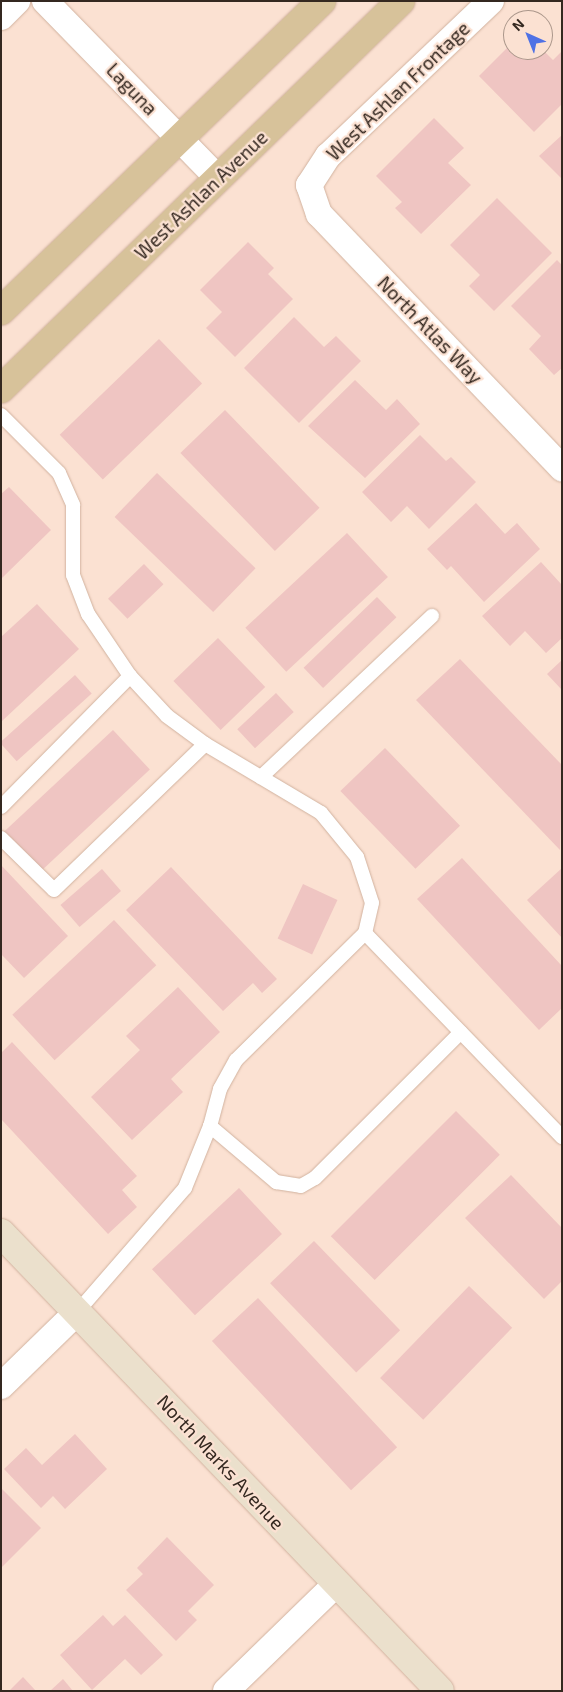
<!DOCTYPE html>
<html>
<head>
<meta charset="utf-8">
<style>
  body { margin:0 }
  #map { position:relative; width:563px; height:1692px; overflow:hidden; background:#fbe1d2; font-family:"Exo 2",sans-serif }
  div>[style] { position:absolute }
  .building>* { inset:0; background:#efc5c2; transform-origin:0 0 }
  .roads { filter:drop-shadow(0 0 1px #d1b29f) drop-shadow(0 0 1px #d1b29f) }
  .service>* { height:14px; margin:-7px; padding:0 7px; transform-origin:7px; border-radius:7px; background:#fff }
  .minor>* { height:26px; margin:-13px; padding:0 13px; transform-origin:13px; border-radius:13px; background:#fff }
  .secondary>* { height:28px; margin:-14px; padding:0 14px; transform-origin:14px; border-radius:14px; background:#ebe0cc }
  .primary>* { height:28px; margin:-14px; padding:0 14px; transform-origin:14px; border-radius:14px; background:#d7c29a }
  span { translate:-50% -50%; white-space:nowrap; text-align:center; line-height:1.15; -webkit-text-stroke:4.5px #fbe1d2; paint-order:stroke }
  .street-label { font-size:19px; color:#342820 }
  .frame { position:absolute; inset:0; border:2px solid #342820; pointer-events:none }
  .north { position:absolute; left:503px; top:10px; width:50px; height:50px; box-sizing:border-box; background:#fbe1d2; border:1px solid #ab978b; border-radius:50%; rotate:316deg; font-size:14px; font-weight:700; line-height:20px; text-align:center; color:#342820 }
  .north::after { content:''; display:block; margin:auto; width:18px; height:22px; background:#4f71e5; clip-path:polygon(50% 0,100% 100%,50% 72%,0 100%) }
</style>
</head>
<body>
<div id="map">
  <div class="building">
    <i style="clip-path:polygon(513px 42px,513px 50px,543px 50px,553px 60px,562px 51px,562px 104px,534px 132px,479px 76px)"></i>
    <i style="clip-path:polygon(434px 118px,464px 148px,448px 163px,471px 185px,421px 234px,395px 208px,402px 202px,376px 176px)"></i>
    <i style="clip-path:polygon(562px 135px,562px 179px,539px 156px)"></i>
    <i style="clip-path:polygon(497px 198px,552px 253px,494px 311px,469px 286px,480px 275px,450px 245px)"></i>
    <i style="clip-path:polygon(248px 242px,274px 268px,268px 274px,293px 299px,235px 357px,206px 328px,222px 312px,200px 290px)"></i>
    <i style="clip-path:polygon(557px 260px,562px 265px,562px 368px,554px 375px,529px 349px,541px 336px,511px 306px)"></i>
    <i style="clip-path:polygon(294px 317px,324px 347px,336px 336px,361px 361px,299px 423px,244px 368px)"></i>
    <i style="left:159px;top:339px;width:62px;height:138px;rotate:46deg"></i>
    <i style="clip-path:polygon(355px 380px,386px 410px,397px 399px,420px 424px,365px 478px,308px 426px)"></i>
    <i style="left:225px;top:410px;width:136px;height:62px;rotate:46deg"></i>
    <i style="clip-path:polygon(420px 435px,446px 461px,451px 457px,476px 482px,429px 529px,407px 506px,391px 522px,362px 492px)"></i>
    <i style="left:157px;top:473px;width:137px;height:61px;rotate:44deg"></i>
    <i style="clip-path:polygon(9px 487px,51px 530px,1px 579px,1px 494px)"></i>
    <i style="clip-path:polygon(476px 503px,505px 534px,517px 523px,540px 549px,484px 602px,451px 566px,447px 570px,427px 549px)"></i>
    <i style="left:347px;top:533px;width:60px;height:139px;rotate:47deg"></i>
    <i style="clip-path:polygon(541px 562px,562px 585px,562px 638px,546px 653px,525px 631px,510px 646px,482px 616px)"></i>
    <i style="left:144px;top:564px;width:28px;height:50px;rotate:46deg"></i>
    <i style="left:377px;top:597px;width:28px;height:102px;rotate:46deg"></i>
    <i style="clip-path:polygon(37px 604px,79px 649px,1px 722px,1px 637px)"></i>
    <i style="left:218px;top:638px;width:68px;height:62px;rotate:46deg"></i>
    <i style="clip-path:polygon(460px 659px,562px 765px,560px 850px,416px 700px)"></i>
    <i style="clip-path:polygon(562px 660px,562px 690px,547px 674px)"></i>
    <i style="left:75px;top:675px;width:25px;height:101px;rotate:48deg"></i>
    <i style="left:276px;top:693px;width:26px;height:53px;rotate:47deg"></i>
    <i style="left:113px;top:730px;width:54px;height:152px;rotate:47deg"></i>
    <i style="left:385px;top:748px;width:108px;height:62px;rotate:46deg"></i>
    <i style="clip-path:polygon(462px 858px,562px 966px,562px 1008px,539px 1030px,417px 899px)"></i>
    <i style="clip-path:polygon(1px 865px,68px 936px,24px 978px,1px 954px)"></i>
    <i style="clip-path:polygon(171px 867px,277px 979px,262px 993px,253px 983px,223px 1011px,126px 910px)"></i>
    <i style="clip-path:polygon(562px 868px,562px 938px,527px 900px)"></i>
    <i style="left:102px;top:869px;width:29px;height:55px;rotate:49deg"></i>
    <i style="left:303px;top:884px;width:38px;height:60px;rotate:25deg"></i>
    <i style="left:114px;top:920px;width:62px;height:139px;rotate:47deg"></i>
    <i style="clip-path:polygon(178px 987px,220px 1032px,171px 1079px,183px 1092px,132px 1140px,91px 1097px,140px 1050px,126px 1036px)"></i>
    <i style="clip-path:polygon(12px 1042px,137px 1176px,122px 1190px,137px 1207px,108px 1234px,1px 1119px,1px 1053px)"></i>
    <i style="left:456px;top:1111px;width:62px;height:177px;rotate:45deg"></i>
    <i style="clip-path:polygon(511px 1175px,562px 1228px,562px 1281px,544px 1299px,465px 1218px)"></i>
    <i style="left:239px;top:1188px;width:63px;height:119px;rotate:47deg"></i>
    <i style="left:314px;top:1241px;width:124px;height:61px;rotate:46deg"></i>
    <i style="left:469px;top:1286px;width:60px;height:128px;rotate:44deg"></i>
    <i style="left:258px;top:1298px;width:204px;height:63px;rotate:47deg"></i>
    <i style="clip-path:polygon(75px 1434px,107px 1469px,65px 1509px,53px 1496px,41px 1508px,4px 1469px,26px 1448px,42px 1465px)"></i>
    <i style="clip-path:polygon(1px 1488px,41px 1528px,1px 1568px)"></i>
    <i style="clip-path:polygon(167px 1537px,214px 1585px,188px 1611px,197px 1620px,176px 1641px,126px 1590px,143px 1574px,137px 1568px)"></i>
    <i style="clip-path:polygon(103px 1615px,113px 1626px,125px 1615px,163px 1655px,141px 1675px,125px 1659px,92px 1690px,60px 1655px)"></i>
    <i style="clip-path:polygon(23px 1677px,36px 1691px,9px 1691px)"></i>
    <i style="clip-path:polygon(63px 1679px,73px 1691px,50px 1691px)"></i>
  </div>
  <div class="roads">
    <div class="service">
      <i style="left:1px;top:415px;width:82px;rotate:45deg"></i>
      <i style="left:59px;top:473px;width:35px;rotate:66deg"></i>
      <i style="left:73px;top:505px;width:70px;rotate:90deg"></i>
      <i style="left:73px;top:575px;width:42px;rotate:69deg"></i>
      <i style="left:88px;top:614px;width:75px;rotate:55.9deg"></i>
      <i style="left:130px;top:676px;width:54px;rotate:47.2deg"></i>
      <i style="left:167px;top:716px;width:47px;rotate:36.4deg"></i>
      <i style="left:205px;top:744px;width:135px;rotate:30.7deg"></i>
      <i style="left:321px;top:813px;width:57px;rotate:50.7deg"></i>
      <i style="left:357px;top:857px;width:48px;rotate:71.9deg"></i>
      <i style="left:372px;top:903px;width:31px;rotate:103deg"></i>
      <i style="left:365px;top:933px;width:181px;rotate:135.4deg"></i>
      <i style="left:236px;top:1060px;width:33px;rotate:119deg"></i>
      <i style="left:220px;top:1089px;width:38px;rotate:105deg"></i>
      <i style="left:210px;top:1126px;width:67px;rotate:112deg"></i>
      <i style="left:185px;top:1188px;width:163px;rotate:131deg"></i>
      <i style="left:261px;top:777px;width:235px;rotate:-43.3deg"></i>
      <i style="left:1px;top:807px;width:184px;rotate:-45.4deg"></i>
      <i style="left:1px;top:838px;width:74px;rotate:44.5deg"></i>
      <i style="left:54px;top:890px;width:210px;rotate:-44deg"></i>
      <i style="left:365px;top:933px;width:284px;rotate:46deg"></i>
      <i style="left:210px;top:1126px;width:87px;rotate:40.3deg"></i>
      <i style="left:276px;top:1182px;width:25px;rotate:9deg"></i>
      <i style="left:301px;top:1186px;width:16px;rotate:-30deg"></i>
      <i style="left:315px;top:1178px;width:206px;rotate:-45deg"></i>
    </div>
    <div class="minor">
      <i style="left:45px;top:1px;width:248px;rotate:45.7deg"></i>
      <i style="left:491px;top:1px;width:225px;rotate:136.4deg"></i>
      <i style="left:328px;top:156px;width:35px;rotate:123deg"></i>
      <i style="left:309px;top:185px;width:31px;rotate:71deg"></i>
      <i style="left:319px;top:214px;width:352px;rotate:46.3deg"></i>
      <i style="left:1px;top:17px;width:23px;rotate:-45deg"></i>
      <i style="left:1px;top:1386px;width:107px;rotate:-44.2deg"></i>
      <i style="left:226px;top:1691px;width:153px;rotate:-44.2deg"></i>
    </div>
    <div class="secondary">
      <i style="left:1px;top:1233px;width:634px;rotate:46.21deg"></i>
    </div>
    <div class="primary">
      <i style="left:1px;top:311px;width:446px;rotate:-44deg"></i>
      <i style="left:1px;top:389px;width:557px;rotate:-44.13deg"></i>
    </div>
  </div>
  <div class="street-label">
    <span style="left:132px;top:89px;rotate:46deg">Laguna</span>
    <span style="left:398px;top:91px;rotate:-44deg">West Ashlan Frontage</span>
    <span style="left:201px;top:195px;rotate:-44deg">West Ashlan Avenue</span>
    <span style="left:430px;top:330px;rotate:46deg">North Atlas Way</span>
    <span style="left:221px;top:1462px;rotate:47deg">North Marks Avenue</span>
  </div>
  <div class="frame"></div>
  <div class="north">N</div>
</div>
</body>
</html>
